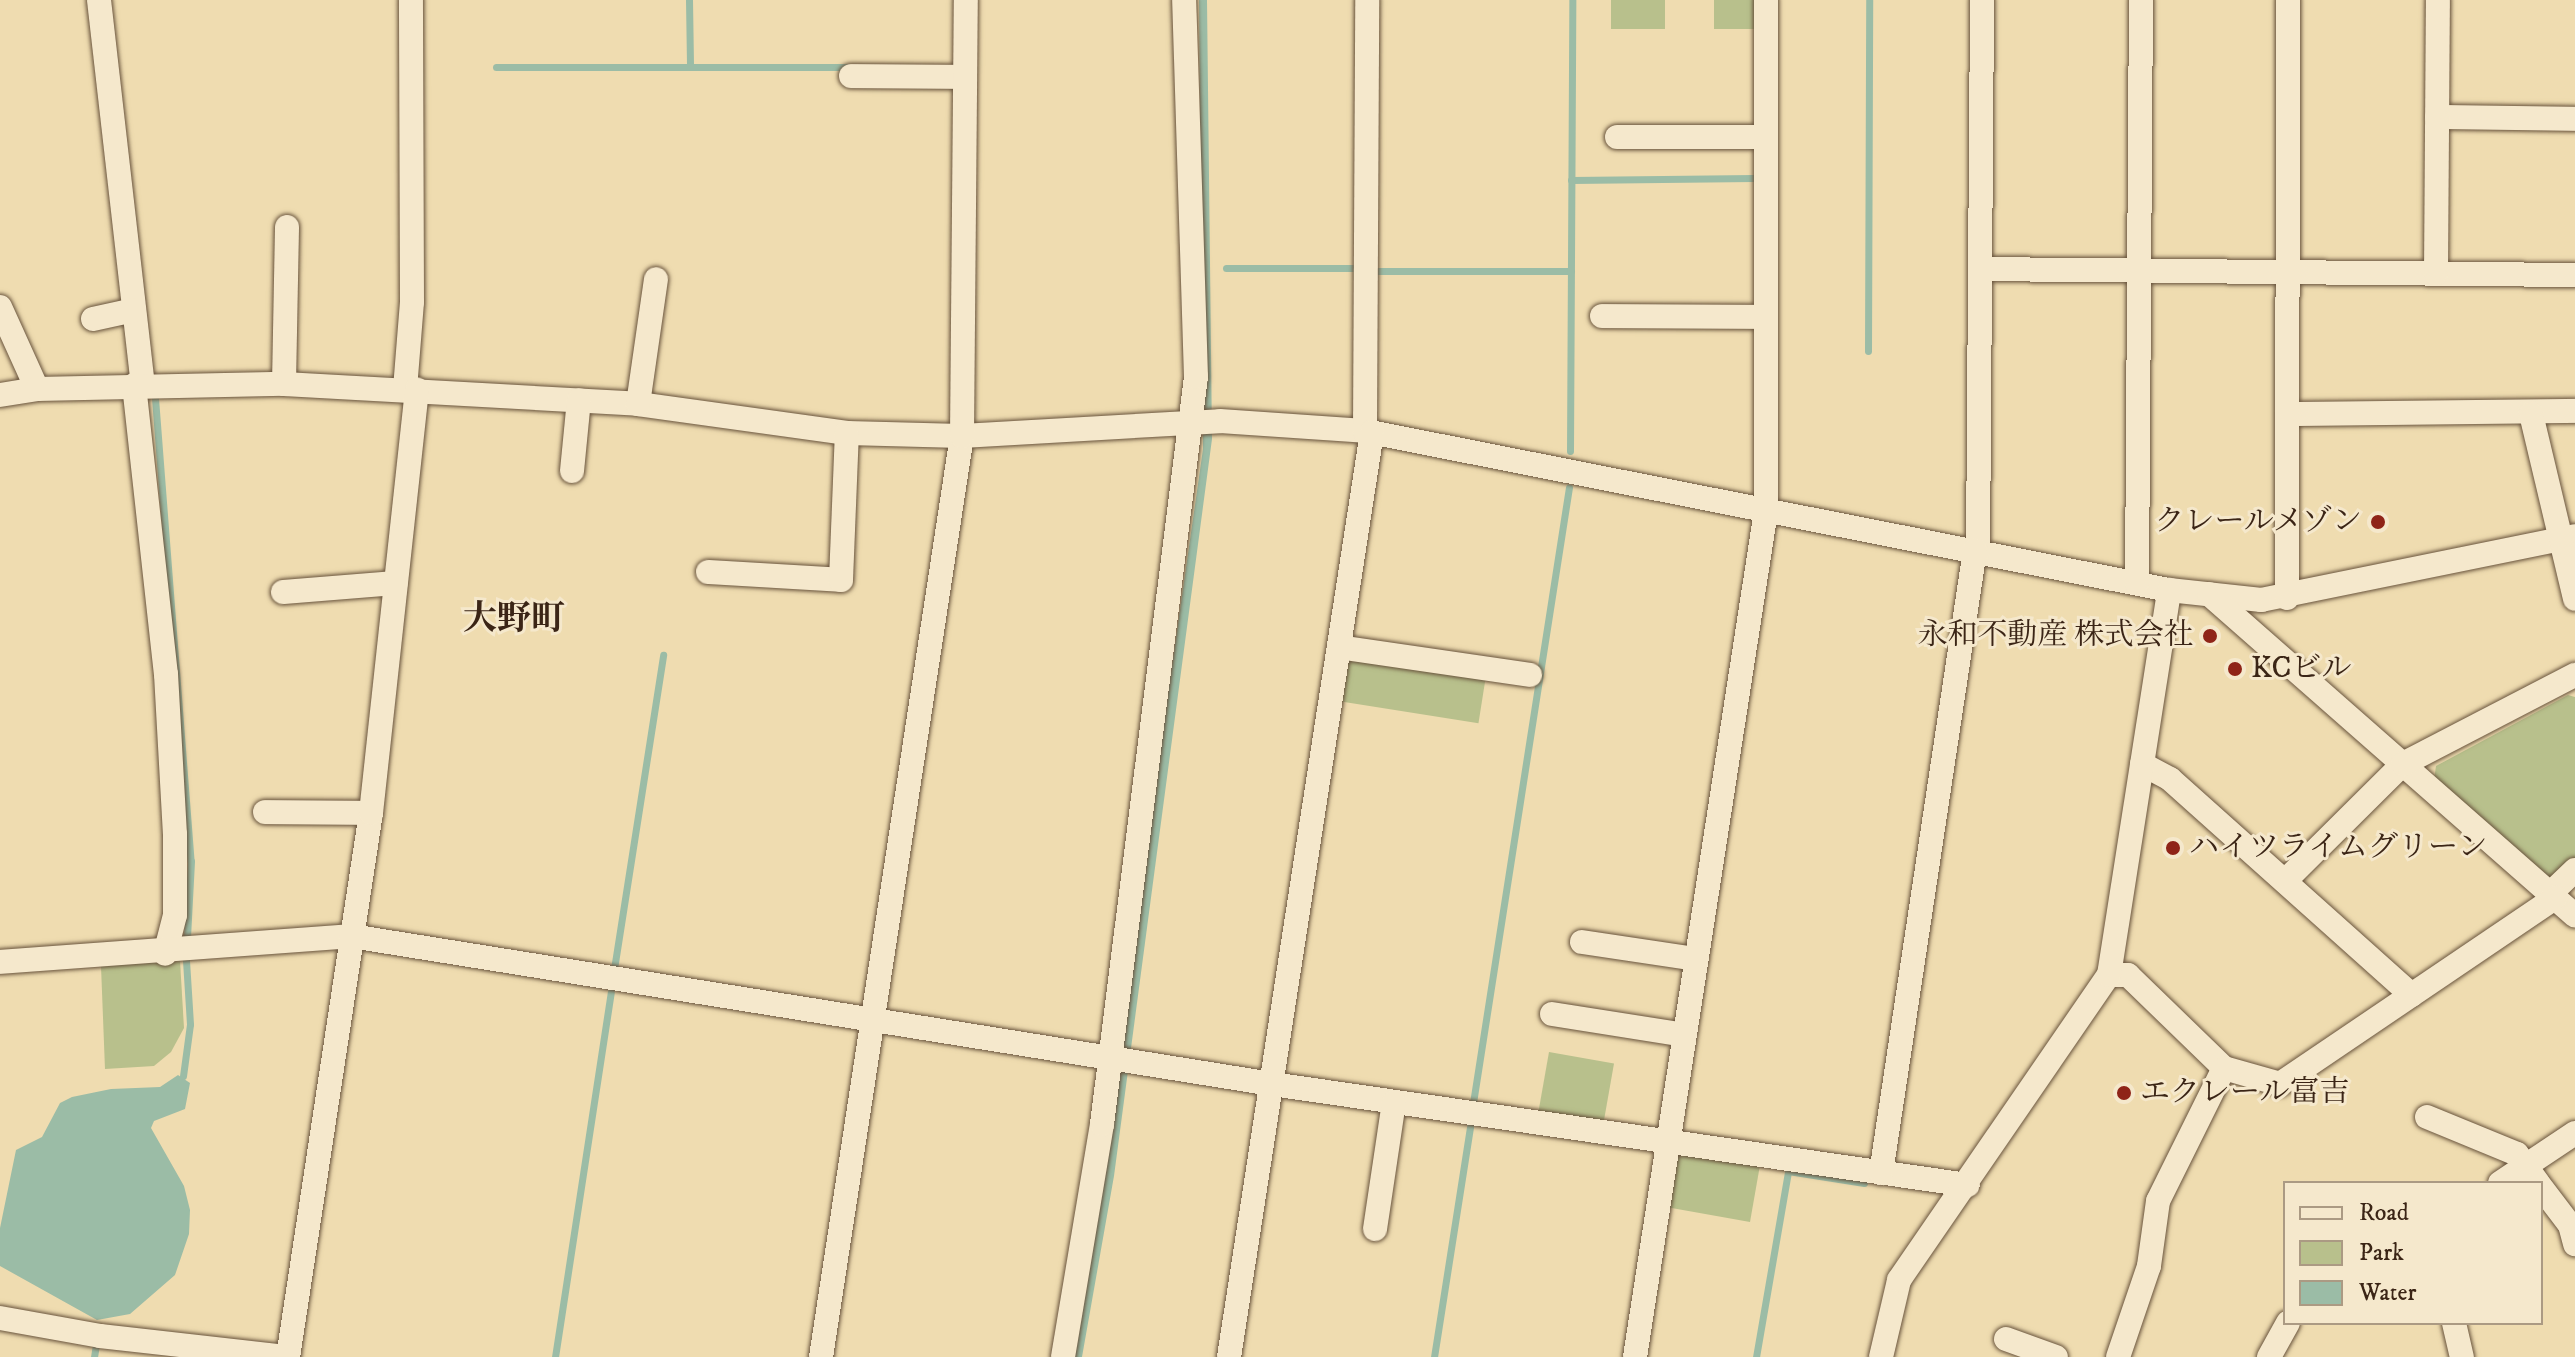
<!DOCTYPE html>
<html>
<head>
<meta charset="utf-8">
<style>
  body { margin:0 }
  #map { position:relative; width:2575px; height:1357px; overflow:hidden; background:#efdcb0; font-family:"IM FELL DW Pica","Noto Serif JP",serif }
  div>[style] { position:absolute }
  .green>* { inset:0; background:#b8c08c; transform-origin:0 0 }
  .water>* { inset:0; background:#9bbca6 }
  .stream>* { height:7px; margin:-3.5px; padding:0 3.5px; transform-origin:3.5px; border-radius:3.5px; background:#9bbca6 }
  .roads { filter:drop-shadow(0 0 2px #68533c) drop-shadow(0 0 2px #68533c) }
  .minor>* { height:24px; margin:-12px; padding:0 12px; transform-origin:12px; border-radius:12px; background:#f5e8cc }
  .dots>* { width:22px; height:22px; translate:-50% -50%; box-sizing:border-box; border:4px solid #f5e8cc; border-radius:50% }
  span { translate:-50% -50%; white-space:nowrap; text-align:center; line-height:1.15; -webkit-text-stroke:6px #f5e8cc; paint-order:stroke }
  .poi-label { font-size:30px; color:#3b2516 }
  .right { translate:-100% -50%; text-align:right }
  .left { translate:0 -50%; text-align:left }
  .quarter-label { font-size:34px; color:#3b2516; font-weight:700 }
  .legend { position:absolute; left:2283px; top:1181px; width:260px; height:144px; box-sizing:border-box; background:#f5e8cc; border:2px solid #ab9a83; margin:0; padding:10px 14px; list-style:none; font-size:24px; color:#3b2516 }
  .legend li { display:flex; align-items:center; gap:16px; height:40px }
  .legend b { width:40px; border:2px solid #ab9a83 }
</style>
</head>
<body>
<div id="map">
  <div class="green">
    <i style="left:1611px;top:0;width:54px;height:29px"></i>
    <i style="left:1714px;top:0;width:46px;height:29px"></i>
    <i style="left:1349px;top:652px;width:139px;height:50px;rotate:9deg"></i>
    <i style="clip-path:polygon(2568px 695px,2575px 697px,2575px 859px,2557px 877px,2541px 879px,2434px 780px,2436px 766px)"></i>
    <i style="clip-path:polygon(180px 961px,184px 1028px,171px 1052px,154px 1066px,105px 1069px,101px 966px)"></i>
    <i style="left:1549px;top:1052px;width:66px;height:63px;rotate:10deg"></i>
    <i style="clip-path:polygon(1682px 1152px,1760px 1165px,1750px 1222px,1666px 1207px,1674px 1157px)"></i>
  </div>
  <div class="water">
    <i style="clip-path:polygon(1199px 0,1207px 0,1212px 439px,1114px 1176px,1082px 1357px,1073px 1357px,1203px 449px)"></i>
    <i style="clip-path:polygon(178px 1075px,190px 1083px,185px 1109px,154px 1121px,151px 1128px,184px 1186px,190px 1210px,189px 1234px,175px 1275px,130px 1314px,97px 1320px,0 1266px,0 1228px,16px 1150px,42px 1137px,60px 1103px,72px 1097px,111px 1089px,160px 1087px)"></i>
  </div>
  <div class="stream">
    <i style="left:689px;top:0;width:67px;rotate:89.1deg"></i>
    <i style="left:496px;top:67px;width:358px"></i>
    <i style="left:1571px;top:180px;width:183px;rotate:-0.6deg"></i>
    <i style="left:1226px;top:268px;width:130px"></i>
    <i style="left:1374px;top:271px;width:197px"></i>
    <i style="left:1868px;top:351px;width:351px;rotate:-89.8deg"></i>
    <i style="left:155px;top:398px;width:464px;rotate:85.6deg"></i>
    <i style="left:191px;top:861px;width:77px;rotate:93deg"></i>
    <i style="left:1570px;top:451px;width:451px;rotate:-89.7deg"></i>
    <i style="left:614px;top:969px;width:318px;rotate:-81.1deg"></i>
    <i style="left:183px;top:1076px;width:52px;rotate:-82.3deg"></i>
    <i style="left:190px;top:1024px;width:64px;rotate:-93.6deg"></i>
    <i style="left:1473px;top:1103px;width:623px;rotate:-81.14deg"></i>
    <i style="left:94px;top:1357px;width:12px;rotate:-81deg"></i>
    <i style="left:555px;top:1357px;width:369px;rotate:-81.3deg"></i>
    <i style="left:1434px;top:1357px;width:239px;rotate:-81.1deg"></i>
    <i style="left:1756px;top:1357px;width:189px;rotate:-80.2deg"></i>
    <i style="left:1788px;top:1171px;width:77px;rotate:9deg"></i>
  </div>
  <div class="roads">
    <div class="minor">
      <i style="left:99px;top:0;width:388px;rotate:83.5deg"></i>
      <i style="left:851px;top:76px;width:113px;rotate:0.5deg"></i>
      <i style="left:2437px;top:117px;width:138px;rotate:0.8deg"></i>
      <i style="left:1617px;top:137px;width:149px"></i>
      <i style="left:1980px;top:269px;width:595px;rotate:0.58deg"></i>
      <i style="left:2436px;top:273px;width:273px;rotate:-89.6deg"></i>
      <i style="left:0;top:307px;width:90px;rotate:65.7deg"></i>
      <i style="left:1602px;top:316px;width:164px;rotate:0.3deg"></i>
      <i style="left:93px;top:319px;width:42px;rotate:-12.4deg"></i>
      <i style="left:284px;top:384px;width:157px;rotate:-88.9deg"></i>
      <i style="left:134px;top:385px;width:291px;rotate:83.7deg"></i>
      <i style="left:166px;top:674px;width:160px;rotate:86.8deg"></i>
      <i style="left:175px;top:834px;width:81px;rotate:90deg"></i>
      <i style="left:175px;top:915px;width:40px;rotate:104.4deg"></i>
      <i style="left:405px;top:389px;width:87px;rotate:-85.4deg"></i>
      <i style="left:412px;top:302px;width:302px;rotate:-90.2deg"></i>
      <i style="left:0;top:395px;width:37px;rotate:-9deg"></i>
      <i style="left:37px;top:389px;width:247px;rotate:-1.2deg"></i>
      <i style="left:284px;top:384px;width:355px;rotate:3.2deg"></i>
      <i style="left:638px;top:404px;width:211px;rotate:7.9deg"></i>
      <i style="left:847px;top:433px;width:115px;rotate:1.5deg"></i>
      <i style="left:962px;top:436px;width:258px;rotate:-3.3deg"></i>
      <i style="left:1220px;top:421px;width:145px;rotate:3.9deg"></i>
      <i style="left:1365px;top:431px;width:820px;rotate:11.19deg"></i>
      <i style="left:2169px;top:590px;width:93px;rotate:6.2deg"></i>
      <i style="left:2261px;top:600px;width:320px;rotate:-11.5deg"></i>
      <i style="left:638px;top:404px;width:126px;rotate:-81.8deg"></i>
      <i style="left:2287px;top:414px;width:288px;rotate:-0.6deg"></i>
      <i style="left:2531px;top:414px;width:190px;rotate:76.6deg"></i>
      <i style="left:1365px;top:431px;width:431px;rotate:-89.7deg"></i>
      <i style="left:572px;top:471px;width:71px;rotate:-84.4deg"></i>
      <i style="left:1978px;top:551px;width:551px;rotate:-89.58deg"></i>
      <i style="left:708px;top:572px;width:133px;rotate:3.4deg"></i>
      <i style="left:841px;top:580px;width:147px;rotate:-87.7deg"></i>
      <i style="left:2137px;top:583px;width:583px;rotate:-89.61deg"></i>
      <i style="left:283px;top:592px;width:113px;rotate:-4.6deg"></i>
      <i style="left:2209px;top:594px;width:487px;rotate:41.3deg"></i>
      <i style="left:2287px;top:598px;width:598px;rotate:-89.9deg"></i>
      <i style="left:1339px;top:647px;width:193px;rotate:8.3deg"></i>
      <i style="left:2142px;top:764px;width:32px;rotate:28deg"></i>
      <i style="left:2170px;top:779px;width:324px;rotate:41.8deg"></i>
      <i style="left:265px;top:812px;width:106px;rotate:0.5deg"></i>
      <i style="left:2285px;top:881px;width:166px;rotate:-44.8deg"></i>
      <i style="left:2403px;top:764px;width:194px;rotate:-27.4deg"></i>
      <i style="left:2551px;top:893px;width:33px;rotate:-44deg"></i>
      <i style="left:1582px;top:942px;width:115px;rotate:8.5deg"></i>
      <i style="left:0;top:962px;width:352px;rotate:-4.2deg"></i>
      <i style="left:351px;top:936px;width:933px;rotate:9.13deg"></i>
      <i style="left:1272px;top:1084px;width:703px;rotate:8.26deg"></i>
      <i style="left:2109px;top:975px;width:19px"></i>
      <i style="left:2128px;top:975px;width:134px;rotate:44.1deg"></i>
      <i style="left:2224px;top:1068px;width:148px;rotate:116.4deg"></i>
      <i style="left:2158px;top:1201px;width:66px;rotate:97.9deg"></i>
      <i style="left:2149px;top:1266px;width:96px;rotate:108.8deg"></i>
      <i style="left:1552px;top:1014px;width:134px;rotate:9deg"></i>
      <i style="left:2224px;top:1068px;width:58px;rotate:15.9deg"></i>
      <i style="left:2280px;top:1084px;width:333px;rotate:-34.1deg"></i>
      <i style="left:2427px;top:1117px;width:97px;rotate:22.3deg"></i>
      <i style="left:2517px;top:1154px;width:36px;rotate:54deg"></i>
      <i style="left:1881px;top:1173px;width:630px;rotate:-81.42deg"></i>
      <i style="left:2500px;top:1183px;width:90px;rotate:-33.7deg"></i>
      <i style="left:2541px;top:1187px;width:48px;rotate:52.7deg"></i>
      <i style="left:2570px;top:1225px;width:20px;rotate:75deg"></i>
      <i style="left:1375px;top:1229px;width:128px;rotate:-81.5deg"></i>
      <i style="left:0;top:1318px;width:102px;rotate:10.2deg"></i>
      <i style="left:100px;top:1336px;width:189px;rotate:6.4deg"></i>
      <i style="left:2454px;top:1323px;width:35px;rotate:77deg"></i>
      <i style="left:2006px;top:1339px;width:53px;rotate:19.8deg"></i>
      <i style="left:288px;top:1357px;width:550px;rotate:-81.33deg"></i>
      <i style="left:371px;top:813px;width:426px;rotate:-83.8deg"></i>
      <i style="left:821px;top:1357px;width:932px;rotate:-81.3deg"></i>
      <i style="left:962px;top:436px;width:436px;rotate:-89.5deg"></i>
      <i style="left:1063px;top:1357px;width:236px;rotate:-80.5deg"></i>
      <i style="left:1102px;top:1124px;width:753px;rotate:-82.83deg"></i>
      <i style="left:1196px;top:377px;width:377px;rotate:-91.8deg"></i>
      <i style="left:1229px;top:1357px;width:936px;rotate:-81.21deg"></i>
      <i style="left:1635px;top:1357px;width:856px;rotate:-81.2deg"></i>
      <i style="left:1766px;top:511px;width:511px;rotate:-90deg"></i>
      <i style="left:1881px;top:1357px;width:79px;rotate:-76.8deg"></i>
      <i style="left:1899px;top:1280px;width:370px;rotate:-55.5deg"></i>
      <i style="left:2109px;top:975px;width:390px;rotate:-81.1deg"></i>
      <i style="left:2269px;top:1357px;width:39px;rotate:-61deg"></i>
    </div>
  </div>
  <div class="dots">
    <i style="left:2378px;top:522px;background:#8f2418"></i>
    <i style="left:2210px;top:636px;background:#8f2418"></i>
    <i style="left:2235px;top:669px;background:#8f2418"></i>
    <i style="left:2173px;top:848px;background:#8f2418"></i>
    <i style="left:2124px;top:1093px;background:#8f2418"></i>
  </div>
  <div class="poi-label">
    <span class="right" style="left:2362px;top:522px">クレールメゾン</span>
    <span class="right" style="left:2194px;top:636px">永和不動産 株式会社</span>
    <span class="left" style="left:2251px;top:669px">KCビル</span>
    <span class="left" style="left:2189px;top:848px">ハイツライムグリーン</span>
    <span class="left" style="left:2140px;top:1093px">エクレール富吉</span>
  </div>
  <div class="quarter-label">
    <span style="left:514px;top:620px">大野町</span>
  </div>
  <ul class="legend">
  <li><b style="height:10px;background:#f5e8cc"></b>Road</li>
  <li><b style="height:22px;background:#b8c08c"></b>Park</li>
  <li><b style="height:22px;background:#9bbca6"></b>Water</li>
  </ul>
</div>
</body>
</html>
